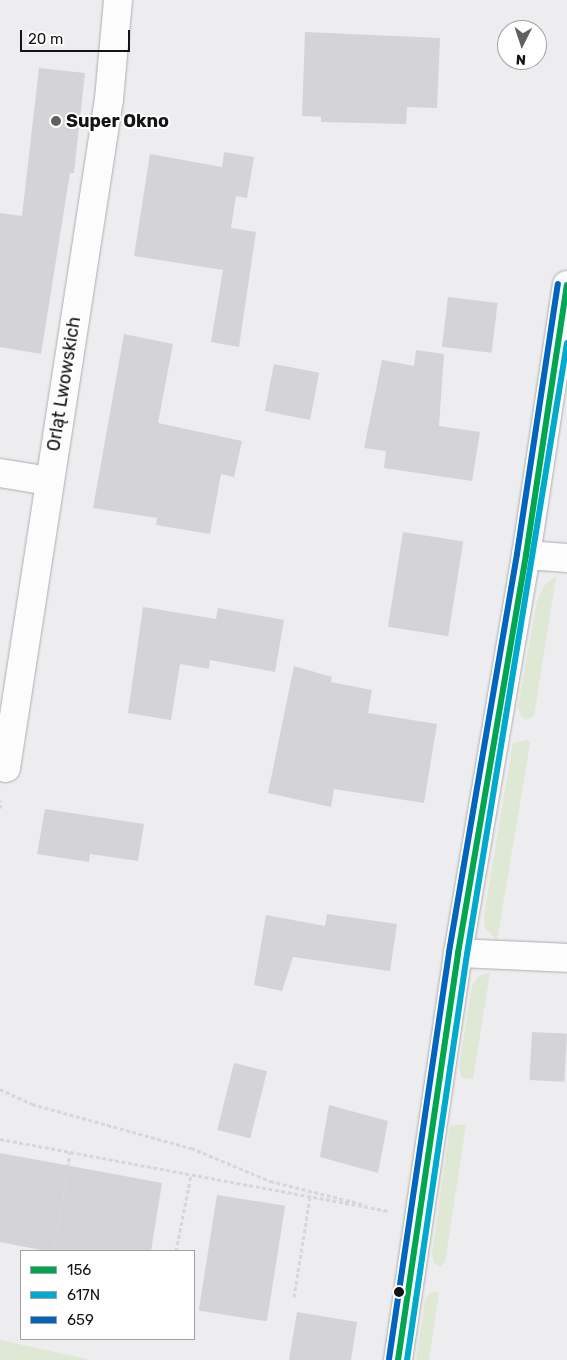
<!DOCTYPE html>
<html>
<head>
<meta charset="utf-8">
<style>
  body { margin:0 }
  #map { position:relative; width:567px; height:1360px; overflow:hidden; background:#edecef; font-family:Rubik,sans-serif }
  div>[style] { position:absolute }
  .green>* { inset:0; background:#dee8d4 }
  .building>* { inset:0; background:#d4d4d6; transform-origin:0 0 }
  .path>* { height:3px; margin-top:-1.5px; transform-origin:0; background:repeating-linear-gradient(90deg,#d7d7d7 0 4px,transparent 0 6.5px) }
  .roads { filter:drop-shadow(0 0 1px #aeadaf) drop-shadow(0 0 1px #aeadaf) }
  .minor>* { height:28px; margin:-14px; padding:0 14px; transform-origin:14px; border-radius:14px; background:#fcfcfd }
  .tertiary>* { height:28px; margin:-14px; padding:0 14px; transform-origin:14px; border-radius:14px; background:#fcfcfd }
  .bus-1>* { height:6px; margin:-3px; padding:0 3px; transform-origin:3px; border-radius:3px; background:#00a651 }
  .bus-2>* { height:6px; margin:-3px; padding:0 3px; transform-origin:3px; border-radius:3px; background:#00a9ce }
  .bus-3>* { height:6px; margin:-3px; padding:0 3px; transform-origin:3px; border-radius:3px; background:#0065bd }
  .dots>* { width:14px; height:14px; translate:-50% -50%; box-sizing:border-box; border:2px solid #fff; border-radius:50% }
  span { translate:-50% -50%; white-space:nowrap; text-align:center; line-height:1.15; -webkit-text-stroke:4px #fff; paint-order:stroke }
  .poi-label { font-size:18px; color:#141416; font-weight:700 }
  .left { translate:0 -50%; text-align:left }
  .street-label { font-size:18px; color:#141416 }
  .legend { position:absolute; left:20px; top:1250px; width:175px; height:90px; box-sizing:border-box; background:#fff; border:1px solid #a1a1a2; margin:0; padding:6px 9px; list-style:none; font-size:15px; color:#141416 }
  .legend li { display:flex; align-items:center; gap:10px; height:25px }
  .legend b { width:25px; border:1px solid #a1a1a2 }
  .north { position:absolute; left:497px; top:20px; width:50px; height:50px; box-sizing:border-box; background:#fff; border:1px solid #a1a1a2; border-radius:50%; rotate:184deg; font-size:14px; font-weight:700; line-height:20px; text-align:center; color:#141416 }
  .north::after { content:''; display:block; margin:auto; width:18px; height:22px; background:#606062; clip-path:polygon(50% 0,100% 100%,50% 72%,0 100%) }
  .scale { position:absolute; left:20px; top:30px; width:110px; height:22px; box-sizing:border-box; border:2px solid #141416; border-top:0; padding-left:6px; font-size:15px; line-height:18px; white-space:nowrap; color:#141416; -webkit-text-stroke:4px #fff; paint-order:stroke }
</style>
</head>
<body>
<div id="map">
  <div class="green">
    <i style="clip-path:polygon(556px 576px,534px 716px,526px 720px,520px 715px,518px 706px,537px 601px,544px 586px)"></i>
    <i style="clip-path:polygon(527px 740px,530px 743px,497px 940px,485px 928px,484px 915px,513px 743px)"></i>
    <i style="clip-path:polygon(490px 972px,473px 1079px,462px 1078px,459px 1067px,472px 986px,479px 976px)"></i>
    <i style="clip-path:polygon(466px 1124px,445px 1262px,440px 1267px,434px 1263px,432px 1253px,450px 1126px)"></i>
    <i style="clip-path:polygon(439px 1292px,429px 1360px,416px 1360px,425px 1301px,429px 1293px)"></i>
    <i style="clip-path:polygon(0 1340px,91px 1360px,0 1360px)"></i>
  </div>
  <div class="building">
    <i style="clip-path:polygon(305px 32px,440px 38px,437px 108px,407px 107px,406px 124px,321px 122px,321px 117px,302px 116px)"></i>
    <i style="clip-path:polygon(39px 68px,85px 73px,74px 173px,70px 173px,41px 354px,0 347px,0 213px,22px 216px)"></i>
    <i style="clip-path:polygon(224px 152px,254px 157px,247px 198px,236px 196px,231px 228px,256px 232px,239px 347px,211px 342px,223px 270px,134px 256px,150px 154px,222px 167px)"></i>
    <i style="left:448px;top:297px;width:50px;height:50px;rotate:7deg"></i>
    <i style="clip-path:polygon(124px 334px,173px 344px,158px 423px,242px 441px,234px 477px,221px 474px,210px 534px,156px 525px,157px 518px,93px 508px)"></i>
    <i style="clip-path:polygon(416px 350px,444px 354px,439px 426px,480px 432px,472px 481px,384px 468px,386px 451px,364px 448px,382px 360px,414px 366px)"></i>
    <i style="left:274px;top:364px;width:46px;height:48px;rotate:11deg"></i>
    <i style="left:403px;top:532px;width:61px;height:96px;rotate:9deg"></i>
    <i style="clip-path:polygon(143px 607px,216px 619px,218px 608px,284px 620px,275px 672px,210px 660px,209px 669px,180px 664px,171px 720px,128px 713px)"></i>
    <i style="clip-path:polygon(294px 666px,332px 677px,331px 682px,372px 690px,368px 713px,437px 724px,424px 803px,334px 789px,331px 807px,268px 793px)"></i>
    <i style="clip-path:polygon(45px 809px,144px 824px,138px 861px,90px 854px,89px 862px,37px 854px)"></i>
    <i style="clip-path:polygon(327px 914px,397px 924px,390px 971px,293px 957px,282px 991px,254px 985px,266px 915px,325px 926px)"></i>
    <i style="left:532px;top:1032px;width:35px;height:48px;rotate:3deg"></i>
    <i style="left:234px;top:1063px;width:34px;height:69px;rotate:14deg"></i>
    <i style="clip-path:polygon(329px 1105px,388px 1121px,378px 1173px,320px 1157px)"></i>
    <i style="clip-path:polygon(0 1153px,162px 1183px,151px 1251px,46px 1251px,0 1242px)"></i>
    <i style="left:217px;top:1195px;width:69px;height:117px;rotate:9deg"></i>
    <i style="clip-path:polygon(297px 1312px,357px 1322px,351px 1360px,289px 1360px)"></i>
  </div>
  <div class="path">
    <i style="left:0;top:808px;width:8px;rotate:-83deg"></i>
    <i style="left:0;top:1089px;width:35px;rotate:25deg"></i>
    <i style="left:32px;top:1104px;width:165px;rotate:15.5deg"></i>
    <i style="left:191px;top:1148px;width:86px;rotate:22.7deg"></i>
    <i style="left:270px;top:1181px;width:99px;rotate:14deg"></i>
    <i style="left:0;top:1139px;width:394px;rotate:10.5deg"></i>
    <i style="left:54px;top:1251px;width:100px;rotate:-80.8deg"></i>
    <i style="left:176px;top:1251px;width:77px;rotate:-78.8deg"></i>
    <i style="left:294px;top:1297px;width:101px;rotate:-80.9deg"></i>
  </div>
  <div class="roads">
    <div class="minor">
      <i style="left:0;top:473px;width:50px;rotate:9.3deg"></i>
      <i style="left:526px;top:555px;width:41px;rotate:4.2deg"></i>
      <i style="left:6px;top:768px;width:677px;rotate:-81.25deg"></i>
      <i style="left:109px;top:99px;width:99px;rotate:-84.8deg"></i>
      <i style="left:458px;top:953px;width:109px;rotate:2.6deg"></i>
    </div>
    <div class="tertiary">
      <i style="left:398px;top:1360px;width:411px;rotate:-81.6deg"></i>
      <i style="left:458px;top:953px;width:404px;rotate:-80.3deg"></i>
      <i style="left:526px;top:555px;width:273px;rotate:-81.4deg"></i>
    </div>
  </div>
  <div class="bus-1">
    <i style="left:398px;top:1360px;width:411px;rotate:-81.6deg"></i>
    <i style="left:458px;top:953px;width:404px;rotate:-80.3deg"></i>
    <i style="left:526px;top:555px;width:273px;rotate:-81.4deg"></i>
  </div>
  <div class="bus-2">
    <i style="left:407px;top:1360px;width:410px;rotate:-81.6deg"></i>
    <i style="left:467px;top:954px;width:619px;rotate:-80.71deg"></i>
  </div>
  <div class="bus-3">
    <i style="left:389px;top:1359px;width:411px;rotate:-81.6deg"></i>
    <i style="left:449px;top:952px;width:404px;rotate:-80.3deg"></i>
    <i style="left:517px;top:554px;width:273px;rotate:-81.4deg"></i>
  </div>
  <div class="dots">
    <i style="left:56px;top:121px;background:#606062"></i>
    <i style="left:399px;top:1292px;background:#141416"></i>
  </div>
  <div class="poi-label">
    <span class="left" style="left:66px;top:121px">Super Okno</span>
  </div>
  <div class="street-label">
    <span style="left:64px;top:384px;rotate:-81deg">Orląt Lwowskich</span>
  </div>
  <ul class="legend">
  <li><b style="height:6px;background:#00a651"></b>156</li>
  <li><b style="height:6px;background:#00a9ce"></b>617N</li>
  <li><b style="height:6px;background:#0065bd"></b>659</li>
  </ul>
  <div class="north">N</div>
  <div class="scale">20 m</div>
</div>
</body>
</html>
